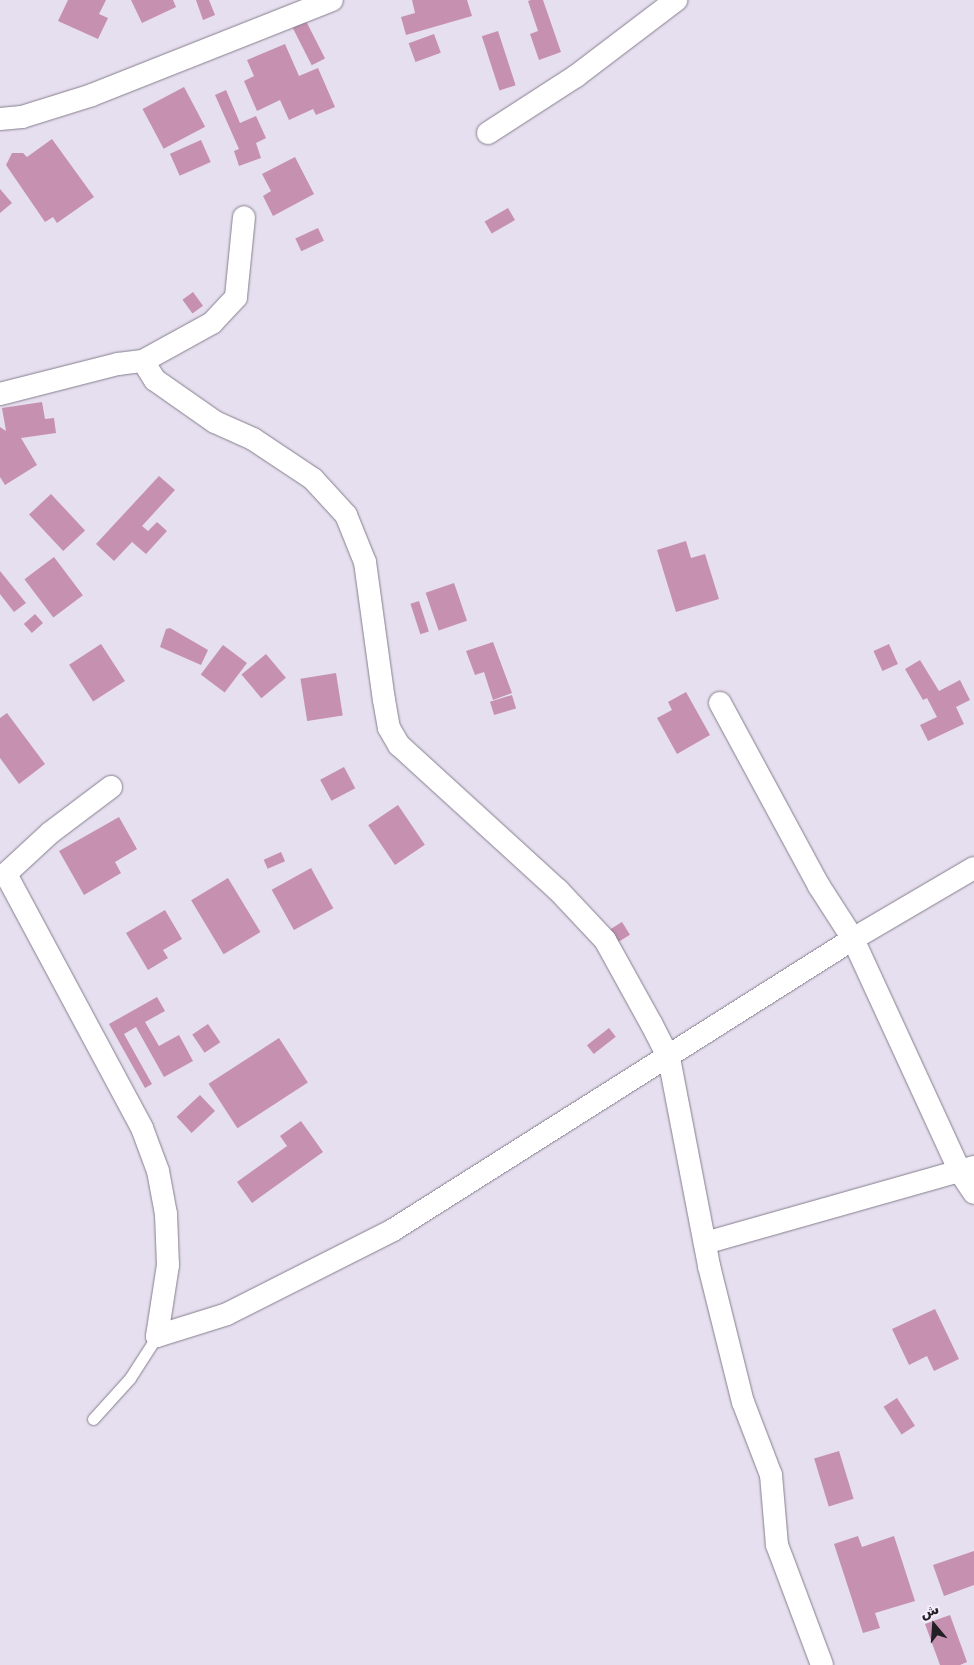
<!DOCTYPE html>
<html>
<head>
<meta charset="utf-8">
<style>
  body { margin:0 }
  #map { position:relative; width:974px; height:1665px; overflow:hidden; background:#e6dfef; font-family:"DejaVu Sans",Vazirmatn,sans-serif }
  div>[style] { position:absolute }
  .building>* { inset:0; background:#c690b1; transform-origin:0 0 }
  .roads { filter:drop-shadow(0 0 1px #857e8d) drop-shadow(0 0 1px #857e8d) }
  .lane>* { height:11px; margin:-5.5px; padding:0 5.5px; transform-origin:5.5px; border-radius:5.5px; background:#fff }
  .street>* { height:22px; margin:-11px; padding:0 11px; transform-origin:11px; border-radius:11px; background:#fff }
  span { translate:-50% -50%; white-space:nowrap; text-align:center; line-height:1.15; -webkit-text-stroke:4.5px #f4ecfc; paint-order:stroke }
  .north { position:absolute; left:909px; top:1600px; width:50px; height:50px; -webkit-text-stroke:4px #f4ecfc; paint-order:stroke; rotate:342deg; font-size:14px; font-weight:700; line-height:20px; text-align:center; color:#221f25 }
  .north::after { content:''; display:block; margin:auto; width:18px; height:22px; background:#221f25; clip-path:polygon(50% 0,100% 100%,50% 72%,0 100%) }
</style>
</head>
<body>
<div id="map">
  <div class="building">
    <i style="clip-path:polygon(68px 0,106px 0,99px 14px,108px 18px,98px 39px,58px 21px)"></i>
    <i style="clip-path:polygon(131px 0,173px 0,176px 7px,142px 23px)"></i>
    <i style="clip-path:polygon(196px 0,209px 0,215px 15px,203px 20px)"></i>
    <i style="clip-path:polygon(412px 0,467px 0,472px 16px,406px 35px,401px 17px,415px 13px)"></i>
    <i style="clip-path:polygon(531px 0,543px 0,561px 52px,539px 60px,530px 34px,538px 31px,528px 1px)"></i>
    <i style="left:306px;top:21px;width:42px;height:15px;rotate:63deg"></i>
    <i style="left:498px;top:31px;width:57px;height:17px;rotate:72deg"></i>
    <i style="left:434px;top:34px;width:20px;height:27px;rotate:70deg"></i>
    <i style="clip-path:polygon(285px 44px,299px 76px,318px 68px,335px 107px,316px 115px,313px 109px,289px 120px,280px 100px,257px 111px,244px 81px,254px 76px,247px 60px)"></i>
    <i style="left:184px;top:87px;width:45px;height:47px;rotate:62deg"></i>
    <i style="clip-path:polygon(226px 90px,240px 123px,256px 116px,266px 138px,256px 143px,261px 158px,239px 166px,234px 151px,239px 149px,215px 95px)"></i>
    <i style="clip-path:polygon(52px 139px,94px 197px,57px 223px,53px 217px,45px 222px,6px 165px,12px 153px,23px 153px,27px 157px)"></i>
    <i style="left:201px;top:140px;width:24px;height:34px;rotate:66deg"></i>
    <i style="clip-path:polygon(295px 157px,314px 194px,273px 216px,263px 196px,271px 191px,262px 174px)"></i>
    <i style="clip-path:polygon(0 189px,12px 203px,0 213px)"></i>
    <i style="left:508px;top:208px;width:14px;height:27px;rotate:60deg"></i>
    <i style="left:318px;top:228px;width:14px;height:25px;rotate:65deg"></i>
    <i style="left:193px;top:292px;width:17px;height:13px;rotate:54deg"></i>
    <i style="clip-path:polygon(42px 402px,45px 419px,54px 418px,56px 433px,21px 438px,37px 465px,5px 485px,0 477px,0 427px,6px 431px,2px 408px)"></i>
    <i style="clip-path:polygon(159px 476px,175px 490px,142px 526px,148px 531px,157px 522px,167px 531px,146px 554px,132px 542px,114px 561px,96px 544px)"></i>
    <i style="left:51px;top:494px;width:50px;height:30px;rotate:47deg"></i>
    <i style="clip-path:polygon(686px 541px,691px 558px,705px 554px,719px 599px,676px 612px,657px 550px)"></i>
    <i style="left:54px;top:557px;width:48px;height:37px;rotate:53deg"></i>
    <i style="clip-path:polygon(0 571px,26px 603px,14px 612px,0 594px)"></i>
    <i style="left:454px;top:583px;width:40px;height:30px;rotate:71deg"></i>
    <i style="left:419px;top:601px;width:32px;height:9px;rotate:72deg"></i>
    <i style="left:35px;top:614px;width:12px;height:15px;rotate:48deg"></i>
    <i style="clip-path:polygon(170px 628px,208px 650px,201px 665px,160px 647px,166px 629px)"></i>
    <i style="clip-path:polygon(493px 642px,512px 693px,493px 700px,484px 672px,475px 675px,466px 651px)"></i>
    <i style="left:101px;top:644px;width:44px;height:38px;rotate:57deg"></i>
    <i style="left:889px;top:644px;width:22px;height:17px;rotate:66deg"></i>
    <i style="left:223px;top:645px;width:30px;height:37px;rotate:37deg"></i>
    <i style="left:266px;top:654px;width:31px;height:32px;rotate:50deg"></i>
    <i style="clip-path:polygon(920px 660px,939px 691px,960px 680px,970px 700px,956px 707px,964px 724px,928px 741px,920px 725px,937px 717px,927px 698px,923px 700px,905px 669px)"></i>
    <i style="left:336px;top:673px;width:43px;height:36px;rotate:81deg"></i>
    <i style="clip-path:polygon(686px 692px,710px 735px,677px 754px,657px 718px,672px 710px,668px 702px)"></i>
    <i style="left:512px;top:695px;width:14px;height:23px;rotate:73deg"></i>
    <i style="clip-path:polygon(7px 713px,45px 764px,19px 784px,0 758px,0 718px)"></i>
    <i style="left:344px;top:767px;width:24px;height:27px;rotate:62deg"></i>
    <i style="left:398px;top:805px;width:48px;height:36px;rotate:56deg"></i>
    <i style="clip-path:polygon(119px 817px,137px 849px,115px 862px,121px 873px,84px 895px,59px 851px)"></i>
    <i style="left:281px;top:852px;width:10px;height:19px;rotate:66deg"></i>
    <i style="left:311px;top:868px;width:46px;height:45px;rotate:61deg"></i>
    <i style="left:228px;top:878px;width:63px;height:43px;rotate:59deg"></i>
    <i style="clip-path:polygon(165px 910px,182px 939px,163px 950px,168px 958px,148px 970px,126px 933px)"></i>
    <i style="left:622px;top:922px;width:15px;height:18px;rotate:58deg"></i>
    <i style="clip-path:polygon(157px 997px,165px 1011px,145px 1022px,159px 1046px,179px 1035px,193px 1061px,164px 1077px,136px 1027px,124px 1034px,152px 1084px,145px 1088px,109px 1024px)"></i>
    <i style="left:208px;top:1024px;width:22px;height:19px;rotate:56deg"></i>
    <i style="left:609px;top:1028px;width:11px;height:28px;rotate:52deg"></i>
    <i style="left:279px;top:1038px;width:53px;height:84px;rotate:57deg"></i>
    <i style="left:200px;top:1095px;width:22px;height:32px;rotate:47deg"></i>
    <i style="clip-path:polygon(301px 1121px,323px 1152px,252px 1203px,237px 1182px,287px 1146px,280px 1136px)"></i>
    <i style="clip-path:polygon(935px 1309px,959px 1359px,934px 1371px,927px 1356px,909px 1365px,892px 1329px)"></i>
    <i style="left:897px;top:1398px;width:33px;height:16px;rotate:57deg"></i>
    <i style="left:839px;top:1451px;width:50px;height:26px;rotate:73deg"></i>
    <i style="clip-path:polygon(858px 1536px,862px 1547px,894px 1536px,915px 1601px,875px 1613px,880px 1628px,863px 1633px,834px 1544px)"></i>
    <i style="clip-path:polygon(974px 1551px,974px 1585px,944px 1596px,933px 1565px)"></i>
    <i style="clip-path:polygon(950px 1615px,967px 1662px,960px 1665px,940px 1665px,925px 1624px)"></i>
  </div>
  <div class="roads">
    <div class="lane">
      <i style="left:93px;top:1419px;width:55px;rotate:-47.9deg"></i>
      <i style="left:130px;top:1378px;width:50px;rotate:-57.3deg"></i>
    </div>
    <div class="street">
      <i style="left:0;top:119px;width:22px;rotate:-5deg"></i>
      <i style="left:22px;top:117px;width:73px;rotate:-17.4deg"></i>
      <i style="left:92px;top:95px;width:258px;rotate:-21.6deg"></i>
      <i style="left:488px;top:133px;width:105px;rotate:-32.9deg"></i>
      <i style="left:576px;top:76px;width:126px;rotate:-37.2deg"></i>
      <i style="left:143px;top:361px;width:22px;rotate:58deg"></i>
      <i style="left:155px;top:380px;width:73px;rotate:35deg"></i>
      <i style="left:215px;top:422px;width:42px;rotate:24.1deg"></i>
      <i style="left:253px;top:439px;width:72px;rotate:33.7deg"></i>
      <i style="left:313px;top:479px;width:49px;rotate:47.5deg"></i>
      <i style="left:346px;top:515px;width:51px;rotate:68deg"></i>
      <i style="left:365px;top:562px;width:139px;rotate:82.2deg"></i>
      <i style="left:384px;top:700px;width:28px;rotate:80deg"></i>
      <i style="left:389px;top:728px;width:20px;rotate:60deg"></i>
      <i style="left:399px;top:745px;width:215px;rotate:42.4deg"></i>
      <i style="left:558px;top:890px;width:69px;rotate:46.8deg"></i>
      <i style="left:605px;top:940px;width:97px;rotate:61.1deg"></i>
      <i style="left:652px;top:1025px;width:37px;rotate:63deg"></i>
      <i style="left:669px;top:1058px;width:212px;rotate:79.1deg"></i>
      <i style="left:709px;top:1266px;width:140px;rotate:76deg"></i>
      <i style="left:743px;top:1402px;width:78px;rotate:69deg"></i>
      <i style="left:771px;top:1475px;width:70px;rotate:85.1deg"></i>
      <i style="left:777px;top:1545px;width:128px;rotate:69.4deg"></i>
      <i style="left:0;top:394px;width:122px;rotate:-14.3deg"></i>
      <i style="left:118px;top:364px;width:25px;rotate:-7deg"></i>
      <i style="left:143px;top:361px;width:79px;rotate:-28.8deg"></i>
      <i style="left:212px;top:323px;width:35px;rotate:-47deg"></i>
      <i style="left:236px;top:297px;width:80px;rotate:-84.3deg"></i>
      <i style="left:720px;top:703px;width:208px;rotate:61.6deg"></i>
      <i style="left:819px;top:886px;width:63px;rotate:57.3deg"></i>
      <i style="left:853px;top:939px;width:256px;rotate:65.3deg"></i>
      <i style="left:960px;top:1172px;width:25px;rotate:56deg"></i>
      <i style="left:111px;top:787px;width:76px;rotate:143deg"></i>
      <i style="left:50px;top:833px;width:56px;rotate:137.2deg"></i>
      <i style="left:9px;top:871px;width:7px;rotate:98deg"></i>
      <i style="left:8px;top:878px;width:284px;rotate:61.8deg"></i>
      <i style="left:142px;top:1128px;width:46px;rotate:69.6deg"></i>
      <i style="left:158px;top:1171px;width:44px;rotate:79.5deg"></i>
      <i style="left:166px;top:1214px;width:51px;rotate:87.8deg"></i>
      <i style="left:168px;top:1265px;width:72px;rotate:98.8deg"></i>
      <i style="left:157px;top:1336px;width:73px;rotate:-17.4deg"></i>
      <i style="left:227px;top:1314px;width:186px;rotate:-26.8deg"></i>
      <i style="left:393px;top:1230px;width:544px;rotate:-32.32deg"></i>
      <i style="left:853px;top:939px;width:140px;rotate:-30.4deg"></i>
      <i style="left:705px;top:1243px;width:280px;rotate:-15.8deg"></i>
    </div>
  </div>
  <div class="north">ش</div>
</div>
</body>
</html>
